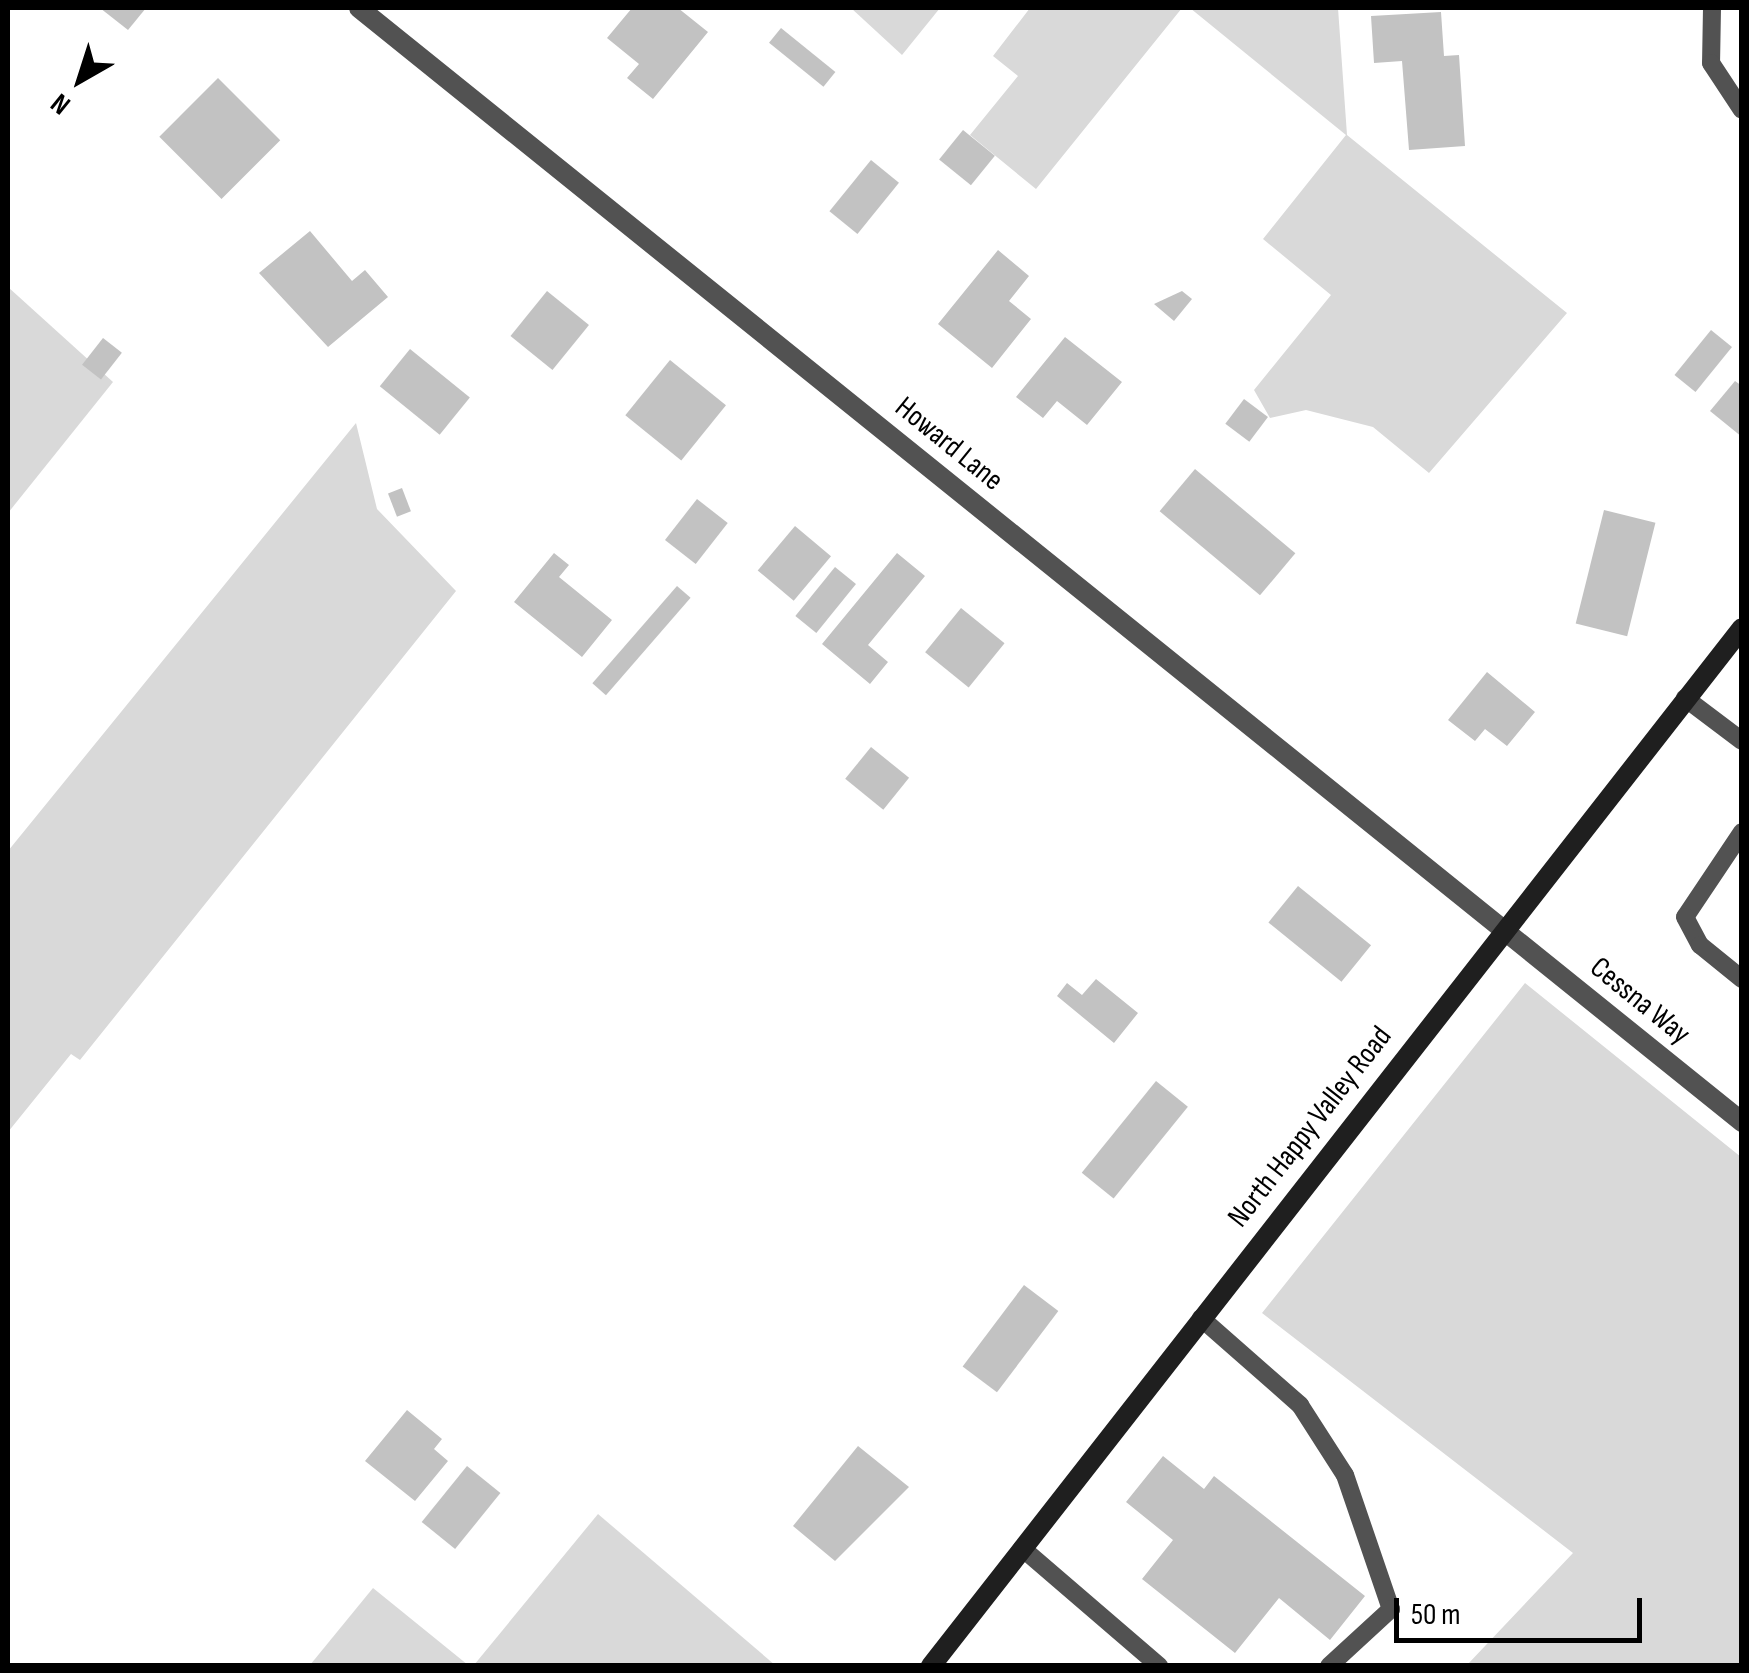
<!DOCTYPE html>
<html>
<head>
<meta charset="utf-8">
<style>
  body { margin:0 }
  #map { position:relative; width:1749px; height:1673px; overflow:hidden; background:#fff; font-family:"Sofia Sans Condensed",sans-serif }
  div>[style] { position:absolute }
  .green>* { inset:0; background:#d9d9d9 }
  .building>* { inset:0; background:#c2c2c2; transform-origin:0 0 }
  .service>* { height:18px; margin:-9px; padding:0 9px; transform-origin:9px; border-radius:9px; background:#525252 }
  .minor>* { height:20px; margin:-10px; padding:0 10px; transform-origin:10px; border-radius:10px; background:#525252 }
  .secondary>* { height:20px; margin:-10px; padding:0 10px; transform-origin:10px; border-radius:10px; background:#1f1f1f }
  span { translate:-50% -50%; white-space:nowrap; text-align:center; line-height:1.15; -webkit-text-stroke:9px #fff; paint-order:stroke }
  .street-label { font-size:30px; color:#000 }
  .frame { position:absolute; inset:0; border:10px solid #000; pointer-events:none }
  .north { position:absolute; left:30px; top:30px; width:100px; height:100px; -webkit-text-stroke:8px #fff; paint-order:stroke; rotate:219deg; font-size:28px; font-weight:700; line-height:40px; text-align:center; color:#000 }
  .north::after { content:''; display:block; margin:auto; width:35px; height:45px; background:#000; clip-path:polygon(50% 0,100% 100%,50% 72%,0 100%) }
  .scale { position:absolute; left:1394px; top:1598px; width:248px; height:45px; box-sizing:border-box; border:5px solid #000; border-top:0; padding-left:12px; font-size:30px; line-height:35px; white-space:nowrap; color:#000; -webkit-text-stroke:8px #fff; paint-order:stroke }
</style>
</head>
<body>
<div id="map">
  <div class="green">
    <i style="clip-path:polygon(851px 8px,940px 8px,902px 55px)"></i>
    <i style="clip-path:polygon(1030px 8px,1182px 8px,1036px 189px,970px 135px,1018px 76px,993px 56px)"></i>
    <i style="clip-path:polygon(1190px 8px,1338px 8px,1347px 135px,1567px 313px,1429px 473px,1373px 427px,1306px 410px,1270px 418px,1254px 390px,1331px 295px,1263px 239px,1346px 135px)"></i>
    <i style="clip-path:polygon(8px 287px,113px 382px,8px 513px)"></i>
    <i style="clip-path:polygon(356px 423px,377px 509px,456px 591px,80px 1060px,71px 1054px,8px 1132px,8px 851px)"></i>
    <i style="clip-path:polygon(1525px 983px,1741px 1157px,1741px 1665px,1467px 1665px,1573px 1553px,1262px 1313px)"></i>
    <i style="clip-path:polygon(598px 1514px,775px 1665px,474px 1665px)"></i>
    <i style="clip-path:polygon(373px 1588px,468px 1665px,310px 1665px)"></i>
  </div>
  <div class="building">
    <i style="clip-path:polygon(100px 8px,146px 8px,128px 30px)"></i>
    <i style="clip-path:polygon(632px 8px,678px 8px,708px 32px,653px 99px,627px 78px,639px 64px,607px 38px)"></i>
    <i style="clip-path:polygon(1441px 12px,1444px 56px,1459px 55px,1465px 146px,1409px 150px,1402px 61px,1374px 63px,1371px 16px)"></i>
    <i style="left:781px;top:28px;width:70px;height:19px;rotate:39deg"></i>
    <i style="left:218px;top:78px;width:88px;height:83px;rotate:45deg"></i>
    <i style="left:963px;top:130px;width:41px;height:38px;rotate:39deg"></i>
    <i style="left:871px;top:160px;width:36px;height:66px;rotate:39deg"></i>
    <i style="clip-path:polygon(310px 231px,352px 281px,365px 270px,388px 297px,328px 347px,259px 273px)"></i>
    <i style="clip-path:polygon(998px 250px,1029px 276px,1009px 301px,1031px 319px,992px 368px,938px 324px)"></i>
    <i style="left:547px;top:291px;width:54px;height:58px;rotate:39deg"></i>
    <i style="clip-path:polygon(1182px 291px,1192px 299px,1174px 321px,1154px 304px)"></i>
    <i style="left:1711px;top:330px;width:27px;height:58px;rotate:39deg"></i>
    <i style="clip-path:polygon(1065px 337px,1122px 382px,1087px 425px,1057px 401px,1043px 418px,1016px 397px)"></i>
    <i style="left:103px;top:338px;width:24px;height:34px;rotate:38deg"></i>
    <i style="left:410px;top:349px;width:77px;height:48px;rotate:39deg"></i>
    <i style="left:670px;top:360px;width:72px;height:71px;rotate:39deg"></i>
    <i style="clip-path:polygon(1735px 381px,1742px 386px,1742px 437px,1710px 411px)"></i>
    <i style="left:1244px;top:399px;width:30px;height:31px;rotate:37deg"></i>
    <i style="left:1195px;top:469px;width:131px;height:55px;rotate:40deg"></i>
    <i style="left:402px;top:488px;width:25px;height:15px;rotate:69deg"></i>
    <i style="left:697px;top:499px;width:39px;height:52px;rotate:38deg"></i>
    <i style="left:1604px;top:510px;width:53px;height:117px;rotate:14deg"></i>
    <i style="left:795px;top:526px;width:47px;height:58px;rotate:40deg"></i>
    <i style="clip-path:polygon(554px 553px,569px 565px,559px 577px,612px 620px,582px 657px,514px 602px)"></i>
    <i style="clip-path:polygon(897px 553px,925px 576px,868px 645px,888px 662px,870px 684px,822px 644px)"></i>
    <i style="left:835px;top:567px;width:27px;height:63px;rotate:39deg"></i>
    <i style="left:677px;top:586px;width:18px;height:129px;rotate:41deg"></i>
    <i style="left:961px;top:608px;width:56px;height:57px;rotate:39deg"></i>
    <i style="clip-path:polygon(1487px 672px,1535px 712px,1507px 746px,1485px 729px,1475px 741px,1448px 720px)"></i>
    <i style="left:871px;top:747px;width:49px;height:41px;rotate:39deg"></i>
    <i style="left:1298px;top:886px;width:94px;height:47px;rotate:39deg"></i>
    <i style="clip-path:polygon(1096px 979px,1138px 1013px,1114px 1043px,1057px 996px,1067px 983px,1082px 995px)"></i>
    <i style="left:1156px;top:1081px;width:41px;height:118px;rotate:39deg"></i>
    <i style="left:1024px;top:1285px;width:43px;height:102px;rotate:37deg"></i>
    <i style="clip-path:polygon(407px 1410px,442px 1439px,434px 1449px,448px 1461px,415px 1501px,365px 1461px)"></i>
    <i style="clip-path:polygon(858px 1446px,909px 1487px,835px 1561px,793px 1526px)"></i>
    <i style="clip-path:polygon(1163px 1456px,1204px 1489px,1214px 1476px,1365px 1596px,1330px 1640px,1279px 1598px,1235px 1653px,1142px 1579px,1173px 1540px,1126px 1502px)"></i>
    <i style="left:467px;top:1466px;width:43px;height:72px;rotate:39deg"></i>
  </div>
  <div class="service">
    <i style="left:1712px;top:8px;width:55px;rotate:91deg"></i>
    <i style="left:1711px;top:63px;width:56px;rotate:56.6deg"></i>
    <i style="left:1685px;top:698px;width:71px;rotate:37deg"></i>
    <i style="left:1742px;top:832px;width:102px;rotate:123.8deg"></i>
    <i style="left:1685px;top:917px;width:32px;rotate:62deg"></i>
    <i style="left:1700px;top:945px;width:54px;rotate:39deg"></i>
    <i style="left:1201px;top:1318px;width:132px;rotate:41.3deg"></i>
    <i style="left:1300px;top:1405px;width:83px;rotate:57.3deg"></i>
    <i style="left:1345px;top:1475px;width:142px;rotate:71.1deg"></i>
    <i style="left:1391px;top:1609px;width:84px;rotate:137.4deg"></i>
    <i style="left:1022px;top:1548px;width:181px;rotate:40.7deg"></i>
  </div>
  <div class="minor">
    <i style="left:359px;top:8px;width:1776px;rotate:38.85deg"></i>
  </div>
  <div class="secondary">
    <i style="left:931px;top:1666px;width:1317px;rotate:-52deg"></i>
  </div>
  <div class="street-label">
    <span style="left:949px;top:444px;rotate:39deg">Howard Lane</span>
    <span style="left:1640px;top:1001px;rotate:39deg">Cessna Way</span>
    <span style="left:1310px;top:1127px;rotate:-52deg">North Happy Valley Road</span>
  </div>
  <div class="frame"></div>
  <div class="north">N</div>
  <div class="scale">50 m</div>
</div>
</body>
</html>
